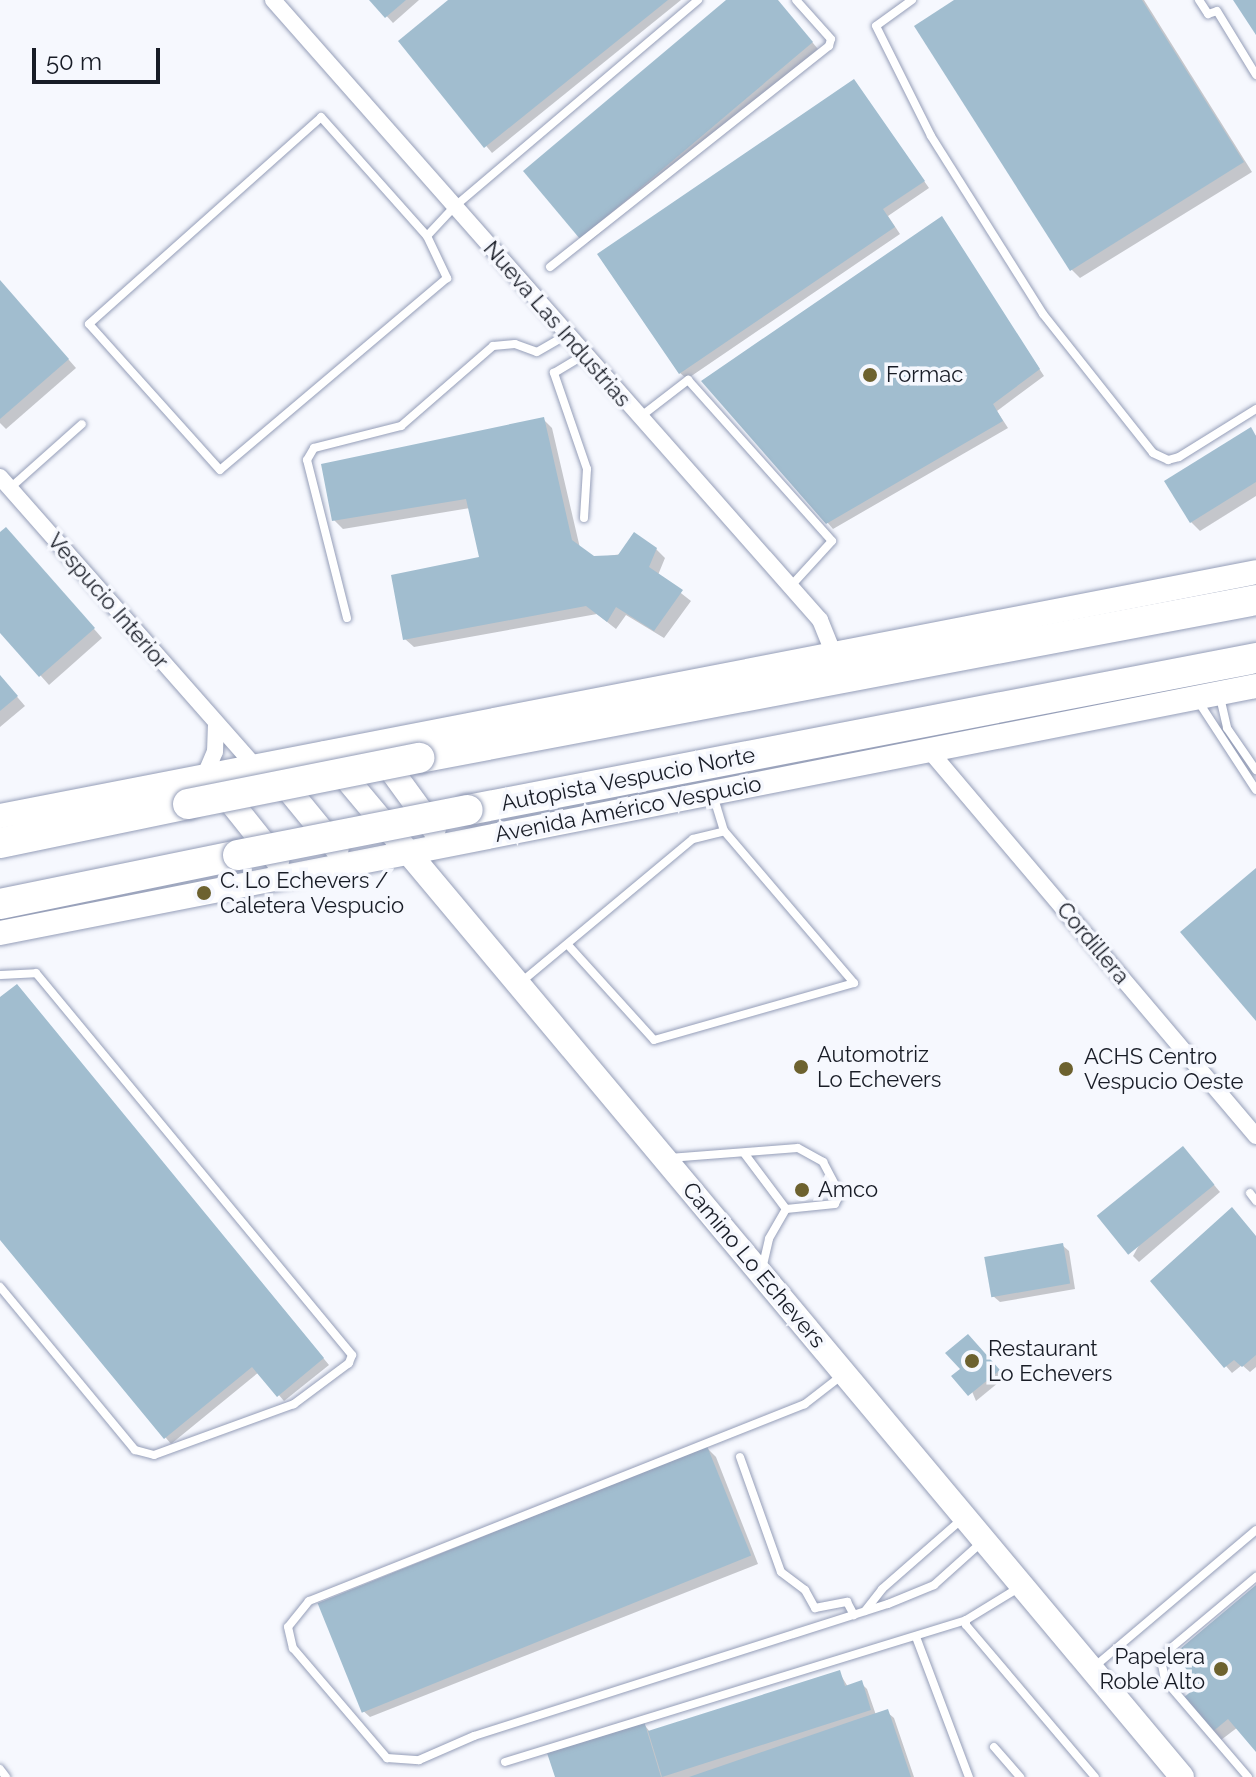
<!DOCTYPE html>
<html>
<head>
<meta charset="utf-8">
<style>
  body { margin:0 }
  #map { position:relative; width:1256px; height:1777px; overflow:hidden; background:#f6f8fe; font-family:Raleway,sans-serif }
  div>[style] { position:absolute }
  .shadow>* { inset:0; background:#0003 }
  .building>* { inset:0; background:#a1bdcf; transform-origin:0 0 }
  .roads { filter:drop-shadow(0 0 2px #959eb8) drop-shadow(0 0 2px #959eb8) }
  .service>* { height:8px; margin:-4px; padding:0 4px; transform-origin:4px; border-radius:4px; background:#fff }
  .minor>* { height:16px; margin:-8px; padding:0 8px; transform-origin:8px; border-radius:8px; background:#fff }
  .secondary>* { height:24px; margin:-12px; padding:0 12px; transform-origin:12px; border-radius:12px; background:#fff }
  .motorway>* { height:30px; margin:-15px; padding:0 15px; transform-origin:15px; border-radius:15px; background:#fff }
  .bridges { filter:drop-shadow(0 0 2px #959eb8) drop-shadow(0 0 2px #959eb8) }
  .motorway-bridge>* { height:30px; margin:-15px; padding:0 15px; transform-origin:15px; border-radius:15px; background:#fff }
  .dots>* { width:22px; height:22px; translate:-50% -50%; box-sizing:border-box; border:4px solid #f6f8fe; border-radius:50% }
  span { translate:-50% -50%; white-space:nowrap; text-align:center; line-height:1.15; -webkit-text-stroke:7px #f6f8fe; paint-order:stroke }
  .street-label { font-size:22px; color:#181c26 }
  .poi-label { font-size:22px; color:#181c26 }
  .left { translate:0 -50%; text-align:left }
  .right { translate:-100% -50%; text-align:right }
  .scale { position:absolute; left:32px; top:48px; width:128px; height:36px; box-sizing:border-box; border:4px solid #181c26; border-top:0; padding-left:10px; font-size:24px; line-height:28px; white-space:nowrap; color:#181c26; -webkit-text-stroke:6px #f6f8fe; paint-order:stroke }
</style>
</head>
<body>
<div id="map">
  <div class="shadow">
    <i style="clip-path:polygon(372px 0,419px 0,393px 23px)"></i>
    <i style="clip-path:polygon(451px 0,681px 0,492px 153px,400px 41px)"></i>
    <i style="clip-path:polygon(729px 0,777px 0,818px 49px,588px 243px,582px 237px)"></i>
    <i style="clip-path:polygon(957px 0,1144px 0,1252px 172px,1080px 278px,1071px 269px)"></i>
    <i style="clip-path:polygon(854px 81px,929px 188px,888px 216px,900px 234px,687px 379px,680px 373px)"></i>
    <i style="clip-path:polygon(942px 219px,1044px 376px,997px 411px,1008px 428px,833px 529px,827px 522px)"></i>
    <i style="clip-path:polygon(0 281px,76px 368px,6px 429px,0 423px)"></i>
    <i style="clip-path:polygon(543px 419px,552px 428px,580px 548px,594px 558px,656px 549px,665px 558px,658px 575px,691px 601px,664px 638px,626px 615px,616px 629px,597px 614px,414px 647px,405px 639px,481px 559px,470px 508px,343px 529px,334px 520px)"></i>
    <i style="clip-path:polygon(1250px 430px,1256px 436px,1256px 496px,1200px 531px,1191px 522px)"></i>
    <i style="clip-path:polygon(0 535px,14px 538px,102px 638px,49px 685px,0 630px)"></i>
    <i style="clip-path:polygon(0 677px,25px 706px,0 727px)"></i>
    <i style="clip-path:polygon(23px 993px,329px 1365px,284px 1401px,259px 1372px,171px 1444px,0 1237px,0 1000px)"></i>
    <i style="clip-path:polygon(1189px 1155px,1220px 1192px,1139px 1262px,1133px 1256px)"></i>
    <i style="clip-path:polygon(1256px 1237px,1256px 1367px,1250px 1372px,1242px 1365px,1232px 1373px,1152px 1281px)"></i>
    <i style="clip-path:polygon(1062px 1245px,1069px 1251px,1075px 1289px,1000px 1302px,993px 1296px)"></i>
    <i style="clip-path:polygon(974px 1342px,1004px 1378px,976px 1401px,963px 1370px)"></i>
    <i style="clip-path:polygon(707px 1448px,716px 1457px,758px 1564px,370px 1717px,361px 1709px)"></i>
    <i style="clip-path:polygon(1256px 1588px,1256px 1749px,1238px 1727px,1221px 1740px,1213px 1731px,1202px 1685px)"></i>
    <i style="clip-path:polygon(839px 1672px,848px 1687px,861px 1683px,867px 1689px,876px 1715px,887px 1712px,894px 1718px,914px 1777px,557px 1777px,643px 1723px,650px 1732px)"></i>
  </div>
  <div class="building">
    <i style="clip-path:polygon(369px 0,406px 0,385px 18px)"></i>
    <i style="clip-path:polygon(448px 0,668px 0,484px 148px,398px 41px)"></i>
    <i style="clip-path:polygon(726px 0,778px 0,813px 42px,580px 239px,523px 171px)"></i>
    <i style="clip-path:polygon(954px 0,1142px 0,1244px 162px,1070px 271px,914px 26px)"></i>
    <i style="clip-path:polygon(1233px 0,1256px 0,1256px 35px)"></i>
    <i style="clip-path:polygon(854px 79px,925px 181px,883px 209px,895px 227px,679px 374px,597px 254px)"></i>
    <i style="clip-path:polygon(942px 216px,1040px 369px,993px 404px,1003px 421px,826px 524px,701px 381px)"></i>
    <i style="clip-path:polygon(0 280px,69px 359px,0 419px)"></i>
    <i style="clip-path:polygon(544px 417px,572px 540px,594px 556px,618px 555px,634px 532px,657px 548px,649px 567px,683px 590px,654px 631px,616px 607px,607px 622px,586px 606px,403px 640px,391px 575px,479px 557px,466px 499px,332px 521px,321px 464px)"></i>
    <i style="clip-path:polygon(1251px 427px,1256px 436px,1256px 482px,1190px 523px,1164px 481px)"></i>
    <i style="clip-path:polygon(6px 527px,95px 628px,39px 677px,0 633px,0 532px)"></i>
    <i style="clip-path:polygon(0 675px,18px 696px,0 711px)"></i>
    <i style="clip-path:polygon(1256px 868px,1256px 1021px,1180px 932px)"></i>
    <i style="clip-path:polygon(17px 984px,324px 1358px,277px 1397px,252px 1367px,164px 1439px,0 1240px,0 997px)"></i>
    <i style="left:1183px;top:1146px;width:50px;height:111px;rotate:51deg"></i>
    <i style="clip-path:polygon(1232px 1207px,1256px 1236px,1256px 1355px,1242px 1367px,1234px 1360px,1224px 1368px,1150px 1281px)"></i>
    <i style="left:1063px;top:1243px;width:41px;height:80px;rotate:80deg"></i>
    <i style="clip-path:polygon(968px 1334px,1000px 1370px,968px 1396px,951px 1376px,960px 1369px,945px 1353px)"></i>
    <i style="left:707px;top:1446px;width:118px;height:420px;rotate:68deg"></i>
    <i style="clip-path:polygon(1256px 1585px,1256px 1752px,1228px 1719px,1211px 1733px,1183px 1698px,1199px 1685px,1174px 1654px)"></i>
    <i style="clip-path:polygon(840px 1670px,845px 1686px,862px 1680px,871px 1710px,662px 1777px,648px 1731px)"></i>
    <i style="clip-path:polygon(888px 1709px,911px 1777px,689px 1777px,855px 1720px)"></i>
    <i style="clip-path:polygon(644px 1721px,661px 1777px,555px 1777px,547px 1753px)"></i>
  </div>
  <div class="roads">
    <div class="service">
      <i style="left:912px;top:0;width:44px;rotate:144.2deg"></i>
      <i style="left:876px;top:26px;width:123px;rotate:63.4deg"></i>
      <i style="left:931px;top:136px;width:210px;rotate:57.8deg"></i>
      <i style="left:1043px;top:314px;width:177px;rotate:51.6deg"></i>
      <i style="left:1153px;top:453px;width:17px;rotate:25deg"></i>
      <i style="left:1168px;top:460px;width:11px;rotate:-15deg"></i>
      <i style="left:1179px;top:457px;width:91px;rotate:-31.9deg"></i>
      <i style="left:1199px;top:0;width:17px;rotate:57deg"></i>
      <i style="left:1208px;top:14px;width:9px;rotate:-18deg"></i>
      <i style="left:1217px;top:11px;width:75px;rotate:58.6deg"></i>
      <i style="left:321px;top:117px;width:159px;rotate:48.3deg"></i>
      <i style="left:427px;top:236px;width:47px;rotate:64.5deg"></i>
      <i style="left:447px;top:278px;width:297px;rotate:139.8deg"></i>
      <i style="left:220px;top:470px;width:196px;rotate:-131.9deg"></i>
      <i style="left:89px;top:324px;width:311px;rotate:-41.7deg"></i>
      <i style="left:427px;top:236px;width:40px;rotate:-47deg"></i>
      <i style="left:454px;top:207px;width:320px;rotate:-40.3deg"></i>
      <i style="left:550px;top:267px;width:356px;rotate:-38.4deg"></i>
      <i style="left:829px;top:46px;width:7px;rotate:-74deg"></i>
      <i style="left:831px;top:39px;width:52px;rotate:-131.9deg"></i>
      <i style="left:640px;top:417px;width:61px;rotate:-37.6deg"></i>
      <i style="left:688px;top:380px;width:216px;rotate:48.2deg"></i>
      <i style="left:832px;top:541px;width:62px;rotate:132.4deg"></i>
      <i style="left:10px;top:488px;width:96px;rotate:-41.6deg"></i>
      <i style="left:584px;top:518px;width:49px;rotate:-86.5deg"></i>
      <i style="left:587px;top:469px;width:102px;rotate:-109deg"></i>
      <i style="left:554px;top:373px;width:35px;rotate:-31deg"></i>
      <i style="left:347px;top:618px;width:163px;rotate:-104.2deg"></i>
      <i style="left:307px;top:460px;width:14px;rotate:-60deg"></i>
      <i style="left:314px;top:448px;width:90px;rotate:-14.2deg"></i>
      <i style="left:401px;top:426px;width:122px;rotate:-41deg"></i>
      <i style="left:493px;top:346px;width:22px;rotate:-5deg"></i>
      <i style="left:515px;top:344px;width:23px;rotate:20deg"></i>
      <i style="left:537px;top:352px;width:34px;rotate:-30deg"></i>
      <i style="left:1220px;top:697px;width:32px;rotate:77deg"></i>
      <i style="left:1227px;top:728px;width:51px;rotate:55.4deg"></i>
      <i style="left:1198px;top:701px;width:106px;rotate:56.9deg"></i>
      <i style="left:568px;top:945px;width:128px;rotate:47.8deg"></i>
      <i style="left:654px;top:1040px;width:208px;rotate:-15.9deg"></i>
      <i style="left:854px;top:983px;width:200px;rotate:-130.5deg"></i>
      <i style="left:0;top:975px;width:36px;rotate:-3deg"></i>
      <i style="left:36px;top:973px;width:496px;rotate:50.4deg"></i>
      <i style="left:352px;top:1355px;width:9px;rotate:111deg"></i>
      <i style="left:349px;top:1363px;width:69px;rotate:143.3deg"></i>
      <i style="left:294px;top:1404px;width:149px;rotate:160deg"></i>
      <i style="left:154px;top:1455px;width:20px;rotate:-165deg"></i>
      <i style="left:135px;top:1450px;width:212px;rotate:-129.6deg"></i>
      <i style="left:520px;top:983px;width:225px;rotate:-39.8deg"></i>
      <i style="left:693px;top:839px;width:32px;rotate:-14deg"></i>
      <i style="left:724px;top:831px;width:37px;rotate:-107deg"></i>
      <i style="left:744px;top:1153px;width:70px;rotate:53.1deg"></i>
      <i style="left:669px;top:1158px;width:129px;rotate:-4.4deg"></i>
      <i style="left:798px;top:1148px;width:29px;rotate:29deg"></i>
      <i style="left:823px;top:1162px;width:36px;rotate:62deg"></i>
      <i style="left:840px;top:1194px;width:11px;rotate:117deg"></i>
      <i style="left:835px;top:1204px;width:49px;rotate:174.2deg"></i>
      <i style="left:786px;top:1209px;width:34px;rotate:120deg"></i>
      <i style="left:769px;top:1239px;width:31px;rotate:103deg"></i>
      <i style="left:1250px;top:1193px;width:10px;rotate:53deg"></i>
      <i style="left:841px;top:1376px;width:46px;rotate:142.1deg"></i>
      <i style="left:805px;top:1404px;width:534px;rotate:158.34deg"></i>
      <i style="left:309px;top:1601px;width:33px;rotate:129deg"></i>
      <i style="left:288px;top:1627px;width:22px;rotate:77deg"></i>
      <i style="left:293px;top:1648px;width:145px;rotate:49.5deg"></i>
      <i style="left:387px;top:1758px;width:32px;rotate:4deg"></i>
      <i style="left:419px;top:1760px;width:60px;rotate:-23.6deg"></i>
      <i style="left:474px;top:1736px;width:435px;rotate:-17.7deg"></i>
      <i style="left:888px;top:1604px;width:50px;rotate:-22.4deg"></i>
      <i style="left:934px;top:1585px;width:64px;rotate:-41.9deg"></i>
      <i style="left:740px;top:1457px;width:122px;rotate:70.4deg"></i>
      <i style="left:781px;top:1572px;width:30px;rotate:37deg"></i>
      <i style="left:805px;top:1590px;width:21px;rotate:61deg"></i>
      <i style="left:815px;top:1608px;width:33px;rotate:-11deg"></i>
      <i style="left:847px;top:1602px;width:15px;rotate:62deg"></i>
      <i style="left:1020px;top:1587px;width:63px;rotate:148.6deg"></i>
      <i style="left:966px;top:1620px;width:5px;rotate:90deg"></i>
      <i style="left:966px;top:1625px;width:199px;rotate:49.7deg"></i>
      <i style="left:865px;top:1611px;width:28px;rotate:-52deg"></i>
      <i style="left:882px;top:1589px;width:106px;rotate:-41.2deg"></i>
      <i style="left:916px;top:1637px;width:150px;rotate:69.3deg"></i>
      <i style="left:1094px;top:1667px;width:212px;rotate:-40.2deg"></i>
      <i style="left:994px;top:1747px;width:40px;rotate:49deg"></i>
      <i style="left:505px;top:1762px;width:482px;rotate:-17.1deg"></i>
      <i style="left:0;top:1769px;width:10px;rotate:53deg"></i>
      <i style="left:1248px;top:1777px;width:128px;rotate:-130.6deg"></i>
      <i style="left:1165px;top:1680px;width:15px;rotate:-101deg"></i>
      <i style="left:1162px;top:1665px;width:19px;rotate:-62deg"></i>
      <i style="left:1171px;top:1648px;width:111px;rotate:-39.9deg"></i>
    </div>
    <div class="minor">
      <i style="left:273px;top:0;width:827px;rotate:48.58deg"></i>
      <i style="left:820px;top:620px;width:35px;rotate:68deg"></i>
      <i style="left:0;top:477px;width:385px;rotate:48.6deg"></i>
      <i style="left:929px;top:750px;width:506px;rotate:49.73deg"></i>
      <i style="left:205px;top:775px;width:25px;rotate:-67deg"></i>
      <i style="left:215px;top:752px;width:26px;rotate:-88deg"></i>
    </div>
    <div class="secondary">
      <i style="left:378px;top:752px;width:95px;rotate:54deg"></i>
      <i style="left:325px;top:753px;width:1335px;rotate:50.07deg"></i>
      <i style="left:274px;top:772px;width:99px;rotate:50.7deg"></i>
      <i style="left:218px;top:786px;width:95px;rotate:51.4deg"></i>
      <i style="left:0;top:816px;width:1279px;rotate:-10.99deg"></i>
      <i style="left:0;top:933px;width:1280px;rotate:-11.13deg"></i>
    </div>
    <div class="motorway">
      <i style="left:419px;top:758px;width:852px;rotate:-10.69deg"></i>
      <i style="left:468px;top:810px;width:803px;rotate:-10.92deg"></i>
      <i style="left:0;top:843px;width:192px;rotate:-11.7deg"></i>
      <i style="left:0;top:904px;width:243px;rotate:-11.6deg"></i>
    </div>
  </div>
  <div class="bridges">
    <div class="motorway-bridge">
      <i style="left:188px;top:804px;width:236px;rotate:-11.3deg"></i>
      <i style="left:238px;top:855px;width:234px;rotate:-11.1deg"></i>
    </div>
  </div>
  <div class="dots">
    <i style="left:870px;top:375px;background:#6d622f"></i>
    <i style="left:204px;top:893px;background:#6d622f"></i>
    <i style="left:801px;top:1067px;background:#6d622f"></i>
    <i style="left:1066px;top:1069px;background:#6d622f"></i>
    <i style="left:802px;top:1190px;background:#6d622f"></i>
    <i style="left:972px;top:1361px;background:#6d622f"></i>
    <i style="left:1221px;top:1669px;background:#6d622f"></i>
  </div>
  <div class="street-label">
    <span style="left:557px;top:324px;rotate:49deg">Nueva Las Industrias</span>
    <span style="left:108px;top:601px;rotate:49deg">Vespucio Interior</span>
    <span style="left:628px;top:779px;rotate:-11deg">Autopista Vespucio Norte</span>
    <span style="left:628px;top:809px;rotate:-11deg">Avenida Américo Vespucio</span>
    <span style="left:1093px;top:943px;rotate:50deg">Cordillera</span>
    <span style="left:754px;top:1265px;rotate:50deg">Camino Lo Echevers</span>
  </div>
  <div class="poi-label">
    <span class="left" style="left:886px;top:375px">Formac</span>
    <span class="left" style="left:220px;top:893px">C. Lo Echevers /<br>Caletera Vespucio</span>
    <span class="left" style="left:817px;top:1067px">Automotriz<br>Lo Echevers</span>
    <span class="left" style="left:1084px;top:1069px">ACHS Centro<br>Vespucio Oeste</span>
    <span class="left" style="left:818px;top:1190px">Amco</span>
    <span class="left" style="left:988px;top:1361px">Restaurant<br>Lo Echevers</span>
    <span class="right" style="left:1205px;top:1669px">Papelera<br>Roble Alto</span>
  </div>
  <div class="scale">50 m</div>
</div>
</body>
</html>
